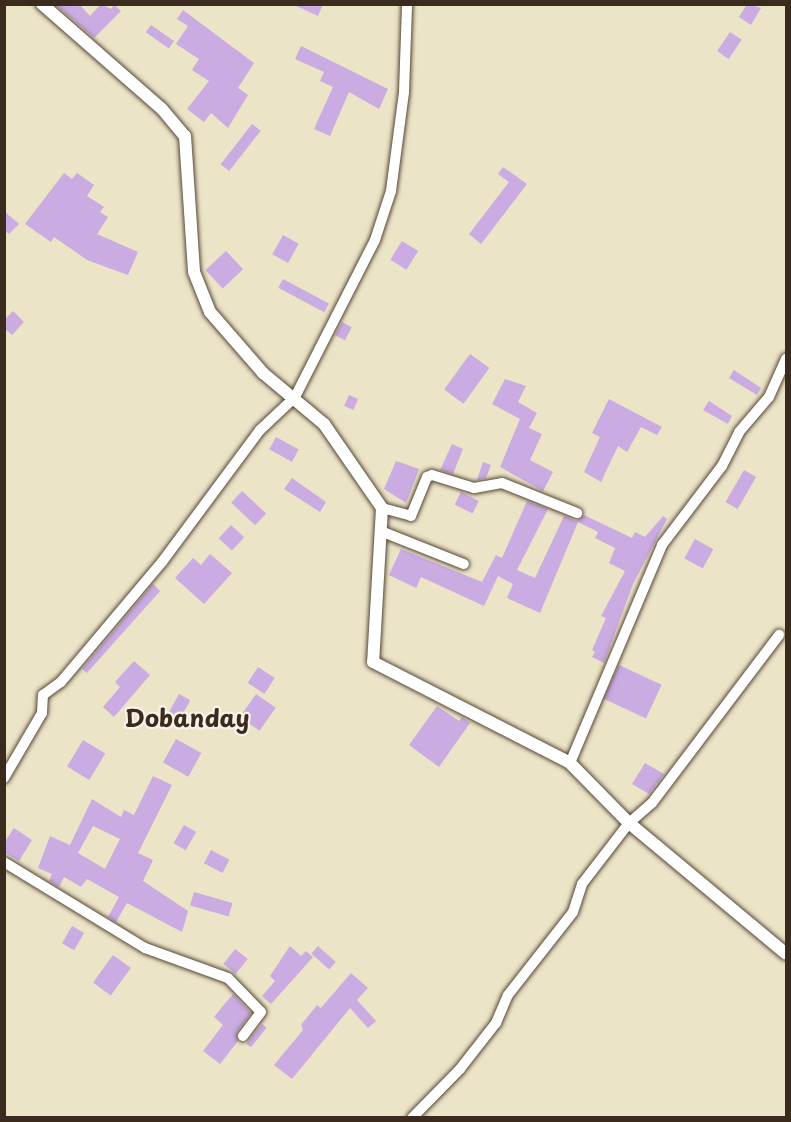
<!DOCTYPE html>
<html>
<head>
<meta charset="utf-8">
<style>
  body { margin:0 }
  #map { position:relative; width:791px; height:1122px; overflow:hidden; background:#ece4c7; font-family:"Playpen Sans",sans-serif }
  div>[style] { position:absolute }
  .building>* { inset:0; background:#caabe2; transform-origin:0 0 }
  .roads { filter:drop-shadow(0 0 2px #564637) drop-shadow(0 0 2px #564637) }
  .minor>* { height:10px; margin:-5px; padding:0 5px; transform-origin:5px; border-radius:5px; background:#fff }
  .tertiary>* { height:12px; margin:-6px; padding:0 6px; transform-origin:6px; border-radius:6px; background:#fff }
  span { translate:-50% -50%; white-space:nowrap; text-align:center; line-height:1.15; -webkit-text-stroke:4.5px #f7f3e8; paint-order:stroke }
  .quarter-label { font-size:24px; color:#3b2a1e; font-weight:700 }
  .frame { position:absolute; inset:0; border:6px solid #3b2a1e; pointer-events:none }
</style>
</head>
<body>
<div id="map">
  <div class="building">
    <i style="clip-path:polygon(55px 4px,79px 4px,90px 16px,101px 4px,111px 9px,114px 5px,121px 11px,94px 38px)"></i>
    <i style="clip-path:polygon(292px 4px,323px 4px,318px 16px)"></i>
    <i style="clip-path:polygon(747px 4px,761px 8px,751px 25px,739px 17px)"></i>
    <i style="clip-path:polygon(183px 10px,254px 63px,238px 88px,248px 95px,228px 128px,211px 113px,204px 122px,187px 109px,209px 81px,192px 70px,199px 59px,176px 44px,188px 26px,177px 19px)"></i>
    <i style="left:151px;top:25px;width:28px;height:9px;rotate:35deg"></i>
    <i style="left:730px;top:32px;width:14px;height:23px;rotate:34deg"></i>
    <i style="clip-path:polygon(301px 46px,388px 89px,379px 109px,349px 92px,330px 136px,314px 129px,333px 87px,320px 81px,324px 72px,295px 59px)"></i>
    <i style="left:252px;top:124px;width:11px;height:51px;rotate:38deg"></i>
    <i style="clip-path:polygon(503px 167px,527px 184px,481px 244px,469px 234px,509px 182px,498px 174px)"></i>
    <i style="clip-path:polygon(64px 173px,72px 179px,77px 173px,94px 185px,87px 196px,104px 207px,100px 212px,108px 217px,97px 234px,138px 252px,128px 275px,87px 260px,54px 237px,51px 242px,25px 224px)"></i>
    <i style="clip-path:polygon(4px 211px,19px 224px,9px 234px,4px 230px)"></i>
    <i style="left:283px;top:235px;width:18px;height:22px;rotate:29deg"></i>
    <i style="left:402px;top:241px;width:19px;height:22px;rotate:32deg"></i>
    <i style="left:226px;top:251px;width:25px;height:28px;rotate:47deg"></i>
    <i style="left:283px;top:279px;width:52px;height:10px;rotate:28deg"></i>
    <i style="clip-path:polygon(13px 311px,24px 322px,12px 335px,4px 328px,4px 320px)"></i>
    <i style="left:342px;top:322px;width:11px;height:15px;rotate:27deg"></i>
    <i style="left:470px;top:354px;width:24px;height:44px;rotate:36deg"></i>
    <i style="clip-path:polygon(734px 370px,761px 388px,757px 395px,729px 378px)"></i>
    <i style="clip-path:polygon(505px 379px,526px 386px,518px 402px,537px 413px,529px 428px,542px 434px,530px 460px,553px 472px,543px 491px,500px 467px,520px 419px,492px 404px)"></i>
    <i style="left:349px;top:395px;width:10px;height:12px;rotate:24deg"></i>
    <i style="clip-path:polygon(609px 399px,662px 427px,657px 435px,641px 427px,627px 452px,618px 446px,601px 482px,584px 472px,600px 437px,592px 433px)"></i>
    <i style="clip-path:polygon(709px 401px,732px 416px,728px 424px,703px 410px)"></i>
    <i style="left:276px;top:437px;width:26px;height:14px;rotate:29deg"></i>
    <i style="clip-path:polygon(452px 444px,463px 449px,453px 474px,440px 470px)"></i>
    <i style="clip-path:polygon(396px 461px,419px 469px,406px 503px,384px 489px)"></i>
    <i style="clip-path:polygon(483px 462px,491px 465px,486px 478px,477px 480px)"></i>
    <i style="left:744px;top:470px;width:14px;height:37px;rotate:30deg"></i>
    <i style="clip-path:polygon(292px 478px,326px 502px,320px 512px,284px 489px)"></i>
    <i style="left:242px;top:491px;width:33px;height:16px;rotate:43deg"></i>
    <i style="left:461px;top:492px;width:20px;height:14px;rotate:27deg"></i>
    <i style="clip-path:polygon(527px 501px,548px 509px,517px 570px,535px 578px,564px 516px,576px 521px,584px 515px,632px 538px,635px 532px,645px 537px,663px 516px,667px 519px,633px 584px,604px 663px,592px 657px,595px 652px,592px 650px,606px 618px,601px 616px,625px 571px,609px 563px,615px 548px,595px 538px,598px 532px,578px 522px,540px 613px,507px 598px,513px 584px,498px 576px,484px 606px,421px 577px,416px 588px,389px 575px,401px 549px,482px 582px,496px 555px,502px 558px)"></i>
    <i style="left:231px;top:525px;width:18px;height:18px;rotate:43deg"></i>
    <i style="left:695px;top:539px;width:21px;height:22px;rotate:29deg"></i>
    <i style="clip-path:polygon(210px 554px,232px 573px,204px 604px,175px 578px,193px 558px,201px 565px)"></i>
    <i style="clip-path:polygon(153px 584px,160px 591px,87px 673px,82px 669px)"></i>
    <i style="clip-path:polygon(134px 661px,150px 675px,114px 717px,103px 707px,120px 687px,115px 682px)"></i>
    <i style="left:619px;top:665px;width:47px;height:37px;rotate:25deg"></i>
    <i style="left:258px;top:667px;width:20px;height:19px;rotate:33deg"></i>
    <i style="left:179px;top:694px;width:13px;height:22px;rotate:29deg"></i>
    <i style="left:256px;top:694px;width:24px;height:28px;rotate:35deg"></i>
    <i style="clip-path:polygon(437px 706px,459px 721px,462px 717px,470px 723px,439px 767px,409px 745px)"></i>
    <i style="left:176px;top:739px;width:29px;height:27px;rotate:29deg"></i>
    <i style="left:83px;top:740px;width:26px;height:31px;rotate:31deg"></i>
    <i style="clip-path:polygon(645px 763px,664px 774px,649px 794px,632px 784px)"></i>
    <i style="clip-path:polygon(evenodd,153px 776px,172px 785px,138px 853px,153px 860px,143px 881px,188px 911px,182px 932px,127px 903px,116px 922px,108px 917px,119px 897px,87px 879px,81px 887px,64px 877px,59px 887px,49px 881px,52px 874px,38px 868px,50px 836px,70px 845px,92px 799px,121px 817px,124px 810px,134px 815px,153px 776px,93px 826px,120px 839px,105px 869px,78px 853px,93px 826px)"></i>
    <i style="left:184px;top:825px;width:14px;height:21px;rotate:30deg"></i>
    <i style="clip-path:polygon(14px 828px,32px 840px,19px 861px,4px 852px,4px 843px)"></i>
    <i style="left:211px;top:850px;width:21px;height:15px;rotate:28deg"></i>
    <i style="left:194px;top:892px;width:40px;height:14px;rotate:16deg"></i>
    <i style="left:72px;top:926px;width:14px;height:20px;rotate:30deg"></i>
    <i style="clip-path:polygon(290px 946px,301px 956px,306px 951px,313px 957px,271px 1004px,262px 996px,275px 981px,270px 976px)"></i>
    <i style="left:318px;top:946px;width:24px;height:10px;rotate:42deg"></i>
    <i style="left:235px;top:949px;width:16px;height:19px;rotate:38deg"></i>
    <i style="left:113px;top:955px;width:22px;height:34px;rotate:36deg"></i>
    <i style="clip-path:polygon(351px 973px,368px 988px,357px 1000px,376px 1021px,368px 1028px,350px 1008px,292px 1079px,274px 1065px,303px 1030px,301px 1025px,317px 1005px,321px 1008px)"></i>
    <i style="clip-path:polygon(233px 994px,251px 1013px,237px 1032px,238px 1041px,220px 1064px,203px 1051px,223px 1025px,214px 1017px)"></i>
    <i style="left:262px;top:1024px;width:6px;height:25px;rotate:39deg"></i>
  </div>
  <div class="roads">
    <div class="minor">
      <i style="left:382px;top:508px;width:30px;rotate:15deg"></i>
      <i style="left:411px;top:516px;width:42px;rotate:-67.7deg"></i>
      <i style="left:427px;top:477px;width:5px;rotate:-22deg"></i>
      <i style="left:432px;top:475px;width:44px;rotate:17.2deg"></i>
      <i style="left:474px;top:488px;width:28px;rotate:-10deg"></i>
      <i style="left:502px;top:483px;width:81px;rotate:21.8deg"></i>
      <i style="left:383px;top:532px;width:87px;rotate:21.6deg"></i>
      <i style="left:570px;top:763px;width:237px;rotate:-67.1deg"></i>
      <i style="left:662px;top:545px;width:99px;rotate:-52.8deg"></i>
      <i style="left:722px;top:466px;width:38px;rotate:-63deg"></i>
      <i style="left:739px;top:432px;width:46px;rotate:-49.4deg"></i>
      <i style="left:769px;top:397px;width:42px;rotate:-65.9deg"></i>
      <i style="left:4px;top:778px;width:75px;rotate:-59.7deg"></i>
      <i style="left:42px;top:713px;width:18px;rotate:-87deg"></i>
      <i style="left:43px;top:695px;width:22px;rotate:-36deg"></i>
      <i style="left:61px;top:682px;width:157px;rotate:-49.9deg"></i>
      <i style="left:162px;top:562px;width:164px;rotate:-53.4deg"></i>
      <i style="left:260px;top:430px;width:48px;rotate:-43.3deg"></i>
      <i style="left:295px;top:397px;width:176px;rotate:-63deg"></i>
      <i style="left:375px;top:240px;width:52px;rotate:-71.9deg"></i>
      <i style="left:391px;top:191px;width:100px;rotate:-82.5deg"></i>
      <i style="left:404px;top:92px;width:88px;rotate:-88deg"></i>
      <i style="left:4px;top:862px;width:165px;rotate:31.4deg"></i>
      <i style="left:145px;top:948px;width:88px;rotate:19.9deg"></i>
      <i style="left:228px;top:978px;width:47px;rotate:45.9deg"></i>
      <i style="left:261px;top:1012px;width:30px;rotate:127deg"></i>
      <i style="left:412px;top:1118px;width:69px;rotate:-45.6deg"></i>
      <i style="left:460px;top:1069px;width:58px;rotate:-52deg"></i>
      <i style="left:496px;top:1023px;width:30px;rotate:-67deg"></i>
      <i style="left:508px;top:995px;width:105px;rotate:-51.9deg"></i>
      <i style="left:573px;top:912px;width:29px;rotate:-72deg"></i>
      <i style="left:582px;top:884px;width:77px;rotate:-52.4deg"></i>
      <i style="left:629px;top:823px;width:30px;rotate:-41deg"></i>
      <i style="left:652px;top:803px;width:211px;rotate:-52.9deg"></i>
    </div>
    <div class="tertiary">
      <i style="left:42px;top:4px;width:159px;rotate:41.2deg"></i>
      <i style="left:162px;top:109px;width:35px;rotate:50deg"></i>
      <i style="left:185px;top:136px;width:136px;rotate:86.2deg"></i>
      <i style="left:194px;top:272px;width:43px;rotate:68.2deg"></i>
      <i style="left:210px;top:312px;width:81px;rotate:49deg"></i>
      <i style="left:263px;top:373px;width:80px;rotate:39.9deg"></i>
      <i style="left:324px;top:424px;width:102px;rotate:55.4deg"></i>
      <i style="left:382px;top:508px;width:154px;rotate:93.3deg"></i>
      <i style="left:373px;top:662px;width:221px;rotate:27.1deg"></i>
      <i style="left:570px;top:763px;width:84px;rotate:45.5deg"></i>
      <i style="left:629px;top:823px;width:204px;rotate:39.8deg"></i>
    </div>
  </div>
  <div class="quarter-label">
    <span style="left:187px;top:718px">Dobanday</span>
  </div>
  <div class="frame"></div>
</div>
</body>
</html>
